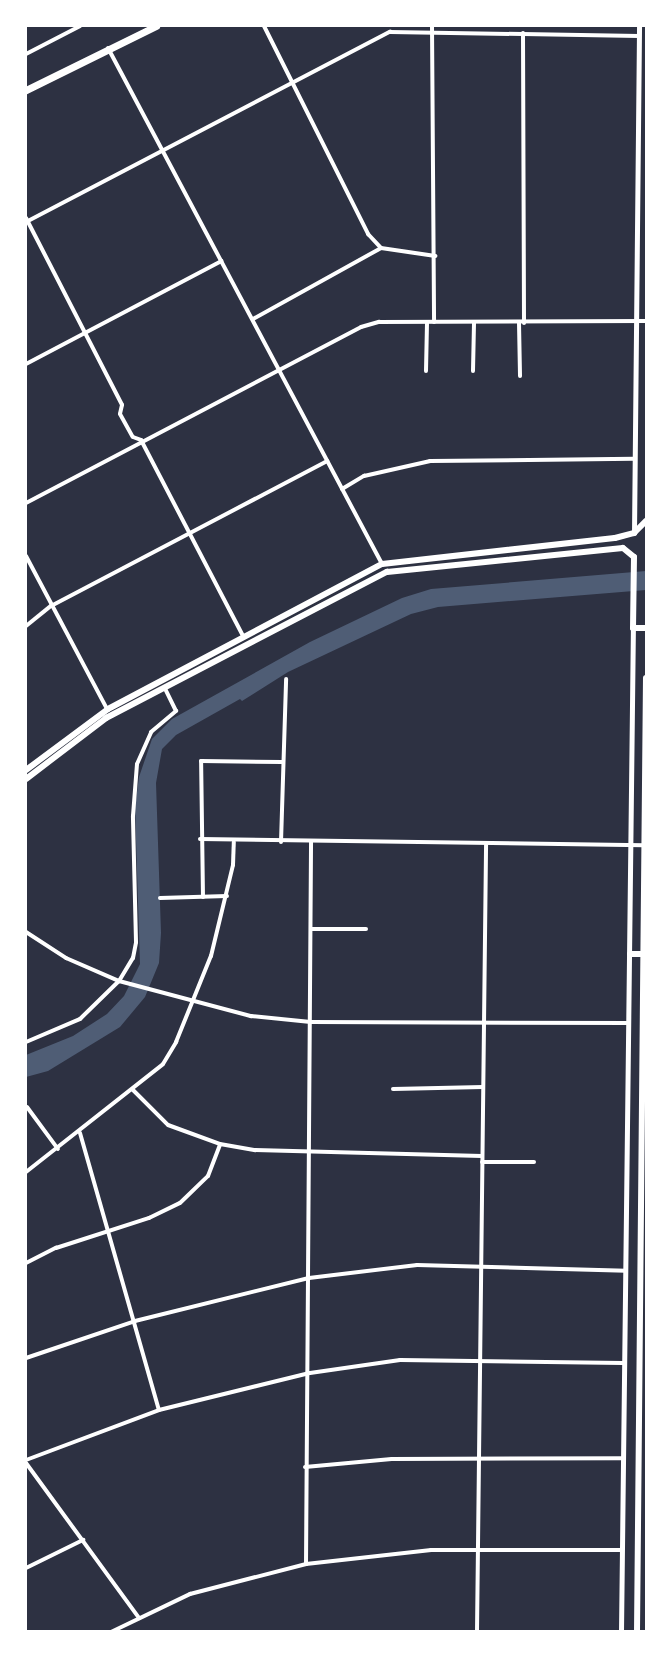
<!DOCTYPE html>
<html>
<head>
<meta charset="utf-8">
<style>
  body { margin:0 }
  #map { position:relative; width:672px; height:1657px; overflow:hidden; background:#2d3142; font-family:"Crimson Pro",serif }
  div>[style] { position:absolute }
  .water>* { inset:0; background:#4f5d75 }
  .minor>* { height:4px; margin:-2px; padding:0 2px; transform-origin:2px; border-radius:2px; background:#fff }
  .tertiary>* { height:5px; margin:-2.5px; padding:0 2.5px; transform-origin:2.5px; border-radius:2.5px; background:#fff }
  .secondary>* { height:6px; margin:-3px; padding:0 3px; transform-origin:3px; border-radius:3px; background:#fff }
  .trunk>* { height:7px; margin:-3.5px; padding:0 3.5px; transform-origin:3.5px; border-radius:3.5px; background:#fff }
  span { translate:-50% -50%; white-space:nowrap; text-align:center; line-height:1.15; -webkit-text-stroke:6px #fff; paint-order:stroke }
  .frame { position:absolute; inset:0; border:27px solid #fff; pointer-events:none }
</style>
</head>
<body>
<div id="map">
  <div class="water">
    <i style="clip-path:polygon(646px 571px,646px 590px,438px 607px,411px 614px,288px 672px,242px 701px,240px 699px,176px 735px,162px 749px,156px 783px,161px 933px,159px 963px,145px 997px,120px 1027px,48px 1071px,26px 1077px,26px 1055px,73px 1036px,107px 1014px,124px 996px,140px 964px,135px 808px,139px 777px,152px 739px,172px 719px,310px 642px,402px 598px,431px 589px)"></i>
  </div>
  <div class="minor">
    <i style="left:264px;top:26px;width:233px;rotate:63.4deg"></i>
    <i style="left:368px;top:234px;width:19px;rotate:47deg"></i>
    <i style="left:432px;top:26px;width:296px;rotate:89.6deg"></i>
    <i style="left:523px;top:33px;width:290px;rotate:89.8deg"></i>
    <i style="left:108px;top:48px;width:584px;rotate:62.03deg"></i>
    <i style="left:26px;top:54px;width:61px;rotate:-27.4deg"></i>
    <i style="left:26px;top:218px;width:210px;rotate:62.8deg"></i>
    <i style="left:122px;top:405px;width:9px;rotate:103deg"></i>
    <i style="left:120px;top:414px;width:26px;rotate:61deg"></i>
    <i style="left:133px;top:437px;width:9px;rotate:21deg"></i>
    <i style="left:141px;top:440px;width:221px;rotate:62.5deg"></i>
    <i style="left:26px;top:222px;width:411px;rotate:-27.6deg"></i>
    <i style="left:390px;top:32px;width:249px;rotate:0.9deg"></i>
    <i style="left:253px;top:319px;width:146px;rotate:-29deg"></i>
    <i style="left:381px;top:248px;width:55px;rotate:8.4deg"></i>
    <i style="left:519px;top:323px;width:53px;rotate:88.9deg"></i>
    <i style="left:26px;top:364px;width:221px;rotate:-27.8deg"></i>
    <i style="left:426px;top:371px;width:49px;rotate:-88.8deg"></i>
    <i style="left:473px;top:371px;width:48px;rotate:-88.8deg"></i>
    <i style="left:342px;top:489px;width:26px;rotate:-31deg"></i>
    <i style="left:364px;top:476px;width:68px;rotate:-12.8deg"></i>
    <i style="left:430px;top:461px;width:204px;rotate:-0.6deg"></i>
    <i style="left:26px;top:503px;width:378px;rotate:-27.7deg"></i>
    <i style="left:361px;top:327px;width:19px;rotate:-16deg"></i>
    <i style="left:379px;top:322px;width:267px;rotate:-0.2deg"></i>
    <i style="left:26px;top:556px;width:173px;rotate:62.1deg"></i>
    <i style="left:26px;top:626px;width:32px;rotate:-39deg"></i>
    <i style="left:51px;top:606px;width:312px;rotate:-27.7deg"></i>
    <i style="left:200px;top:839px;width:444px;rotate:0.8deg"></i>
    <i style="left:281px;top:842px;width:163px;rotate:-88.2deg"></i>
    <i style="left:203px;top:897px;width:136px;rotate:-90.8deg"></i>
    <i style="left:201px;top:761px;width:81px;rotate:0.7deg"></i>
    <i style="left:160px;top:898px;width:67px;rotate:-1.7deg"></i>
    <i style="left:311px;top:929px;width:55px"></i>
    <i style="left:26px;top:932px;width:48px;rotate:33deg"></i>
    <i style="left:66px;top:958px;width:58px;rotate:23.5deg"></i>
    <i style="left:119px;top:981px;width:137px;rotate:14.9deg"></i>
    <i style="left:251px;top:1016px;width:60px;rotate:5.7deg"></i>
    <i style="left:311px;top:1022px;width:318px;rotate:0.2deg"></i>
    <i style="left:26px;top:1042px;width:59px;rotate:-23.1deg"></i>
    <i style="left:80px;top:1019px;width:54px;rotate:-44.3deg"></i>
    <i style="left:119px;top:981px;width:27px;rotate:-59deg"></i>
    <i style="left:133px;top:958px;width:16px;rotate:-79deg"></i>
    <i style="left:136px;top:942px;width:126px;rotate:-91.4deg"></i>
    <i style="left:133px;top:816px;width:52px;rotate:-85.6deg"></i>
    <i style="left:137px;top:764px;width:35px;rotate:-66deg"></i>
    <i style="left:151px;top:732px;width:33px;rotate:-40deg"></i>
    <i style="left:176px;top:711px;width:25px;rotate:-116deg"></i>
    <i style="left:393px;top:1089px;width:90px;rotate:-1.3deg"></i>
    <i style="left:133px;top:1090px;width:49px;rotate:45deg"></i>
    <i style="left:168px;top:1125px;width:55px;rotate:20.1deg"></i>
    <i style="left:220px;top:1144px;width:36px;rotate:10deg"></i>
    <i style="left:255px;top:1150px;width:227px;rotate:1.5deg"></i>
    <i style="left:27px;top:1107px;width:52px;rotate:53.6deg"></i>
    <i style="left:80px;top:1133px;width:288px;rotate:74.1deg"></i>
    <i style="left:482px;top:1162px;width:52px"></i>
    <i style="left:26px;top:1172px;width:174px;rotate:-38.2deg"></i>
    <i style="left:163px;top:1064px;width:26px;rotate:-59deg"></i>
    <i style="left:176px;top:1042px;width:93px;rotate:-67.9deg"></i>
    <i style="left:211px;top:956px;width:94px;rotate:-76.4deg"></i>
    <i style="left:233px;top:865px;width:23px;rotate:-88deg"></i>
    <i style="left:26px;top:1263px;width:34px;rotate:-27deg"></i>
    <i style="left:56px;top:1248px;width:98px;rotate:-17.9deg"></i>
    <i style="left:149px;top:1218px;width:34px;rotate:-26deg"></i>
    <i style="left:180px;top:1203px;width:39px;rotate:-44deg"></i>
    <i style="left:208px;top:1176px;width:34px;rotate:-69deg"></i>
    <i style="left:26px;top:1358px;width:115px;rotate:-18.7deg"></i>
    <i style="left:135px;top:1321px;width:179px;rotate:-13.9deg"></i>
    <i style="left:309px;top:1278px;width:109px;rotate:-6.9deg"></i>
    <i style="left:417px;top:1265px;width:209px;rotate:1.6deg"></i>
    <i style="left:26px;top:1460px;width:142px;rotate:-20.6deg"></i>
    <i style="left:159px;top:1410px;width:155px;rotate:-13.8deg"></i>
    <i style="left:310px;top:1373px;width:91px;rotate:-8.2deg"></i>
    <i style="left:400px;top:1360px;width:223px;rotate:0.8deg"></i>
    <i style="left:26px;top:1463px;width:192px;rotate:53.9deg"></i>
    <i style="left:305px;top:1467px;width:87px;rotate:-5.3deg"></i>
    <i style="left:392px;top:1459px;width:231px;rotate:-0.2deg"></i>
    <i style="left:306px;top:1564px;width:722px;rotate:-89.6deg"></i>
    <i style="left:26px;top:1568px;width:64px;rotate:-26.2deg"></i>
    <i style="left:111px;top:1632px;width:88px;rotate:-25.7deg"></i>
    <i style="left:190px;top:1594px;width:120px;rotate:-14.5deg"></i>
    <i style="left:306px;top:1564px;width:126px;rotate:-6.4deg"></i>
    <i style="left:431px;top:1550px;width:191px"></i>
    <i style="left:477px;top:1632px;width:787px;rotate:-89.34deg"></i>
  </div>
  <div class="tertiary">
    <i style="left:634px;top:533px;width:507px;rotate:-89.43deg"></i>
    <i style="left:621px;top:1632px;width:1004px;rotate:-89.32deg"></i>
  </div>
  <div class="secondary">
    <i style="left:26px;top:770px;width:102px;rotate:-36.6deg"></i>
    <i style="left:108px;top:709px;width:310px;rotate:-27.9deg"></i>
    <i style="left:382px;top:564px;width:234px;rotate:-6.4deg"></i>
    <i style="left:615px;top:538px;width:20px;rotate:-15deg"></i>
    <i style="left:634px;top:533px;width:17px;rotate:-45deg"></i>
    <i style="left:26px;top:779px;width:101px;rotate:-37.3deg"></i>
    <i style="left:106px;top:718px;width:317px;rotate:-27.5deg"></i>
    <i style="left:387px;top:572px;width:237px;rotate:-5.8deg"></i>
    <i style="left:623px;top:548px;width:14px;rotate:39deg"></i>
    <i style="left:634px;top:557px;width:71px;rotate:90.8deg"></i>
    <i style="left:633px;top:628px;width:13px"></i>
    <i style="left:630px;top:954px;width:12px"></i>
    <i style="left:637px;top:1632px;width:954px;rotate:-89.46deg"></i>
  </div>
  <div class="trunk">
    <i style="left:26px;top:90px;width:145px;rotate:-26.2deg"></i>
  </div>
  <div class="frame"></div>
</div>
</body>
</html>
